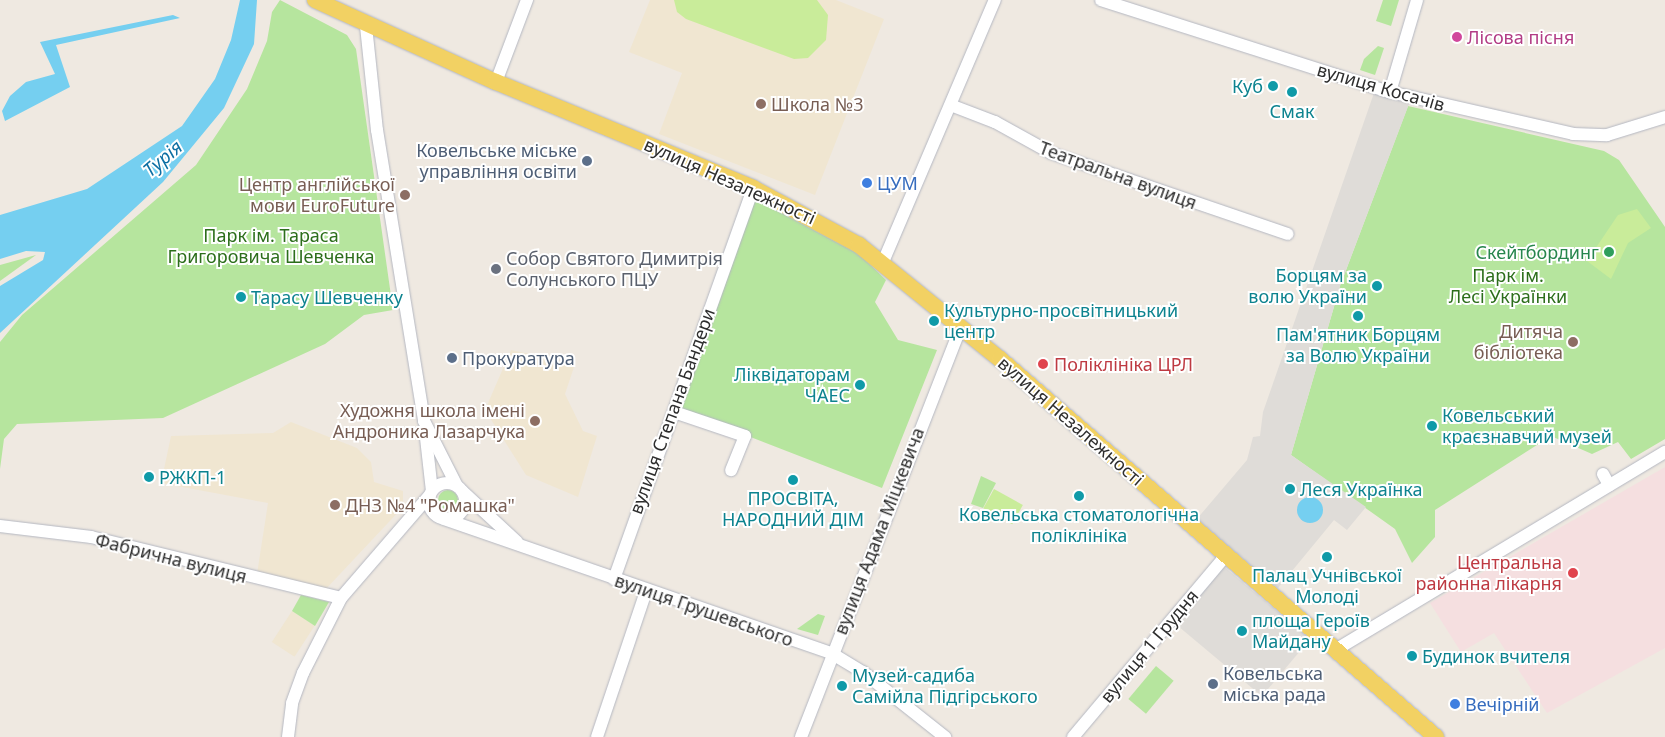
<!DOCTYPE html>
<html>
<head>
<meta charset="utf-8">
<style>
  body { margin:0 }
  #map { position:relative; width:1665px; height:737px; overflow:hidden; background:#efe9e1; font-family:"Noto Sans",sans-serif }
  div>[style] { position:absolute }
  .education>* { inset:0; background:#f0e6d1; transform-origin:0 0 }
  .medical>* { inset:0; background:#f5dfe0 }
  .green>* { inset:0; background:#b6e59e; transform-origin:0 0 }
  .round { border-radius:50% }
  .pitch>* { inset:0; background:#c9ec9a; transform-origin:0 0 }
  .plaza>* { inset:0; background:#dfdcd8; transform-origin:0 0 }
  .water>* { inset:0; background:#75cff0 }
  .roads { filter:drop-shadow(0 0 1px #b4b7c1) drop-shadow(0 0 1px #b4b7c1) }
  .minor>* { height:12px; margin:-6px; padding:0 6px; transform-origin:6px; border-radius:6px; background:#fff }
  .minor>.ring { margin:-6px; padding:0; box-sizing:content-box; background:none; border:12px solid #fff; border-radius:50% }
  .major>* { height:16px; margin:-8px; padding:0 8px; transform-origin:8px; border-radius:8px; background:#f2d163 }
  .dots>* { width:14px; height:14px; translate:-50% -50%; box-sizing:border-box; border:2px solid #fff; border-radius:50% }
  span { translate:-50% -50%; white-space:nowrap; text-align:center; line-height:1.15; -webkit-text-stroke:4px #fff; paint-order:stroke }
  .hotel-label { font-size:18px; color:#b23c85 }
  .left { translate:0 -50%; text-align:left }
  .culture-label { font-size:18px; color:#0d838f }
  .right { translate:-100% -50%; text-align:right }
  .street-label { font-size:18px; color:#2e2e2e }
  .education-label { font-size:18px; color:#785e54 }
  .service-label { font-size:18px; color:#4e5e75 }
  .shop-label { font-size:18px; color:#366cbe }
  .park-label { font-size:18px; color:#2c6e1b }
  .leisure-label { font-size:18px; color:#27864d }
  .worship-label { font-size:18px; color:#5b616d }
  .health-label { font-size:18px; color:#be3a42 }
  .water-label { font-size:19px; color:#0d6fa3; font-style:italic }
</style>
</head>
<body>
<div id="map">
  <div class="education">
    <i style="clip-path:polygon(650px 0,836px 0,884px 19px,815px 195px,659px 134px,682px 73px,629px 52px)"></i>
    <i style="clip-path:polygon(511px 350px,575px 364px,565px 394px,583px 431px,597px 436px,578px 497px,526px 475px,485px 410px)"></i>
    <i style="clip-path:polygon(291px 422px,357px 448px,371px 462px,374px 482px,403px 491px,403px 507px,324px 591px,257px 574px,268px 503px,161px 483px,171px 436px,273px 433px)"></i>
    <i style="left:292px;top:611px;width:27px;height:37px;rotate:33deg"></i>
  </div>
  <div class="medical">
    <i style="clip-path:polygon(1665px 467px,1665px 648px,1547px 713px,1494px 633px,1461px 652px,1430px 603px)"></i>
  </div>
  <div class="green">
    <i style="clip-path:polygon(280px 0,347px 35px,356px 49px,393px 310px,364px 315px,325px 344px,163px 418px,17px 424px,4px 439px,0 469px,0 342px,22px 315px,196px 165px,247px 89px,267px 41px,272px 12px)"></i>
    <i style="clip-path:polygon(1383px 0,1399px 0,1391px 26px,1376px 21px)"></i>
    <i style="clip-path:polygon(1378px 46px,1384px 48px,1375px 75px,1360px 70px,1364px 59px)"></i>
    <i style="clip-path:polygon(1408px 106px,1604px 151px,1619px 160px,1665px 227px,1665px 439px,1631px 459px,1618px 442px,1592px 454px,1551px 436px,1435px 510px,1435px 537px,1412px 563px,1395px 529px,1291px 455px,1340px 286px)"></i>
    <i style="clip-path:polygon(755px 199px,859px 254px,886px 280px,875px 302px,898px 340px,937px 350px,882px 488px,681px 410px)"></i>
    <i style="clip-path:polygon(36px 255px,0 281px,0 265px)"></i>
    <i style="clip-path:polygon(981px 476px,996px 483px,983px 508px,971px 504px)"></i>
    <i class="round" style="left:438px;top:490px;width:20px;height:20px"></i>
    <i style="clip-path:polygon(301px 595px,329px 602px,315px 626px,292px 611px)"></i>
    <i style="clip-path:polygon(818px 614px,825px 616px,818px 635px,797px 629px)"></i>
    <i style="left:1156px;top:666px;width:23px;height:43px;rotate:40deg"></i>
  </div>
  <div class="pitch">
    <i style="clip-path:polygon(674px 0,817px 0,828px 15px,826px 40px,808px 58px,794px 59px,686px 19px,677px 12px)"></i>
    <i style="clip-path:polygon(1637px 209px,1651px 228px,1628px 243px,1611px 279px,1587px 261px,1618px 215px)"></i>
    <i style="left:994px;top:489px;width:33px;height:22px;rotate:29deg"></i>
  </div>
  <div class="plaza">
    <i style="clip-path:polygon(1374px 93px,1409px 104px,1340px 286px,1291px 455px,1366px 507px,1347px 530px,1334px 520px,1278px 588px,1196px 520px,1247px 460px,1253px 437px,1260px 436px,1263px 412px)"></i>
    <i style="left:1222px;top:565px;width:115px;height:75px;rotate:40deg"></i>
  </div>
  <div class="water">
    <i style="clip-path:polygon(240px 0,257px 0,254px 44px,224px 108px,163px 182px,0 333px,0 286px,43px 260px,45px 252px,26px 251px,0 259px,0 215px,87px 189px,182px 126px,215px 79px,231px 40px)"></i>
    <i style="clip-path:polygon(173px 15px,180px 18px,56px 45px,70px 87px,5px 121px,2px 111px,10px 96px,26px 82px,55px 74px,40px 42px)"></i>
    <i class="round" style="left:1297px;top:497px;width:26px;height:26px"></i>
  </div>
  <div class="roads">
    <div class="minor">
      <i style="left:1101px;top:0;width:303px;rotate:17.7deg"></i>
      <i style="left:1390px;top:92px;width:188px;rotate:12.9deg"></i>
      <i style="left:1573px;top:134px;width:34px;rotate:2deg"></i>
      <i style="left:1607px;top:135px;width:61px;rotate:-17.2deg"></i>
      <i style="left:366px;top:26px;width:105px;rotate:84deg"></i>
      <i style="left:377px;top:130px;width:295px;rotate:80.8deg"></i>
      <i style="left:424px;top:421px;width:73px;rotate:63.1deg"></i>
      <i style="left:496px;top:82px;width:88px;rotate:-69.3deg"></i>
      <i style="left:1390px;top:92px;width:96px;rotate:-73.6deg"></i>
      <i style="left:953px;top:106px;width:45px;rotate:20.9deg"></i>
      <i style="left:995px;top:122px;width:64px;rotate:29deg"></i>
      <i style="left:1051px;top:153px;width:250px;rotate:18.9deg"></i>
      <i style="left:883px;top:262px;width:285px;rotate:-66.9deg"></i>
      <i style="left:674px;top:412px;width:75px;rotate:18.7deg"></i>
      <i style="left:745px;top:436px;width:37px;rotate:112deg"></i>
      <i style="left:425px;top:429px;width:62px;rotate:83.6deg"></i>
      <i style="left:1603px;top:474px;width:13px;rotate:61deg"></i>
      <i class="ring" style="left:429px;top:483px;width:24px;height:24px"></i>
      <i style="left:462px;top:491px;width:75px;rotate:42.8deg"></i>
      <i style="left:444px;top:519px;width:410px;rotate:19.1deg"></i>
      <i style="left:831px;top:653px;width:37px;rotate:31deg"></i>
      <i style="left:863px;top:672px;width:105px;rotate:38.4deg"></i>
      <i style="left:0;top:526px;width:92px;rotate:6.9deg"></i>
      <i style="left:91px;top:537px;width:257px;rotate:13.7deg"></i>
      <i style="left:614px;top:579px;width:415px;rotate:-70.4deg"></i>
      <i style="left:1337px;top:649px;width:383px;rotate:-31deg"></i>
      <i style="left:288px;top:737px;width:34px;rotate:-83deg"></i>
      <i style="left:292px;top:703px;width:32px;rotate:-70deg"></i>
      <i style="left:303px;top:673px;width:84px;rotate:-63.1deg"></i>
      <i style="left:341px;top:598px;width:135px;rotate:-49.2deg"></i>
      <i style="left:597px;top:737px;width:154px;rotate:-71.4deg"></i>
      <i style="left:801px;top:737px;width:441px;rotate:-68.7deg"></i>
      <i style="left:1073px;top:737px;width:238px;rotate:-49.9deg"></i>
    </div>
    <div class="major">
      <i style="left:315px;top:0;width:199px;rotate:24.4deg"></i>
      <i style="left:496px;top:82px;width:278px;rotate:22.4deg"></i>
      <i style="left:753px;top:188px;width:120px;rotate:28.3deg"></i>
      <i style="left:859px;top:245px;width:181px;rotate:39deg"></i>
      <i style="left:1000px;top:359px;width:577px;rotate:40.92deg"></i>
    </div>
  </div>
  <div class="dots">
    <i style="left:1457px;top:37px;background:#d1479c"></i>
    <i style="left:1273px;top:86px;background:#0f9aa8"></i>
    <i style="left:1292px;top:92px;background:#0f9aa8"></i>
    <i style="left:761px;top:104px;background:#8d6e63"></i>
    <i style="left:587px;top:161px;background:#5c6f8a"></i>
    <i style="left:867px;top:183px;background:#3f7fe0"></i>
    <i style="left:405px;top:195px;background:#8d6e63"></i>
    <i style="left:1609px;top:252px;background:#2e9e5b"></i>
    <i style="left:496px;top:269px;background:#6b7280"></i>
    <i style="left:1377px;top:286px;background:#0f9aa8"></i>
    <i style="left:241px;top:297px;background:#0f9aa8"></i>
    <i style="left:1358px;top:316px;background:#0f9aa8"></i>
    <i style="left:934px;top:321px;background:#0f9aa8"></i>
    <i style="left:1573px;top:342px;background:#8d6e63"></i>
    <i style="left:452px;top:358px;background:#5c6f8a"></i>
    <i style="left:1043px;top:364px;background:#e0444e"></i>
    <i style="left:860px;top:385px;background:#0f9aa8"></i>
    <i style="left:535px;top:421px;background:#8d6e63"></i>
    <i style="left:1432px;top:426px;background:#0f9aa8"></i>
    <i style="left:149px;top:477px;background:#0f9aa8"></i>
    <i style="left:793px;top:480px;background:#0f9aa8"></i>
    <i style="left:1290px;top:489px;background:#0f9aa8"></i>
    <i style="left:1079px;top:496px;background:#0f9aa8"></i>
    <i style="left:335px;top:505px;background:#8d6e63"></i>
    <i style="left:1327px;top:557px;background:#0f9aa8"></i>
    <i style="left:1573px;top:573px;background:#e0444e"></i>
    <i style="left:1242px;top:631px;background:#0f9aa8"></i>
    <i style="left:1412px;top:656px;background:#0f9aa8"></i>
    <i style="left:1213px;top:684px;background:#5c6f8a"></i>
    <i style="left:842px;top:686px;background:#0f9aa8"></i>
    <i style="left:1455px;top:704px;background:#3f7fe0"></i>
  </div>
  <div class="hotel-label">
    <span class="left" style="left:1467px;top:37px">Лісова пісня</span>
  </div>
  <div class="culture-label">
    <span class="right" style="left:1263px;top:86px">Куб</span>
    <span style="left:1292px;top:111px">Смак</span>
    <span class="right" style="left:1367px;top:286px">Борцям за<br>волю України</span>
    <span class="left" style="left:251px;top:297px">Тарасу Шевченку</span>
    <span class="left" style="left:944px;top:321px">Культурно-просвітницький<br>центр</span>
    <span style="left:1358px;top:345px">Пам'ятник Борцям<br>за Волю України</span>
    <span class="right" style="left:850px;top:385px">Ліквідаторам<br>ЧАЕС</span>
    <span class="left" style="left:1442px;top:426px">Ковельський<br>краєзнавчий музей</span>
    <span class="left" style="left:159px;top:477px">РЖКП-1</span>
    <span class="left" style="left:1300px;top:489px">Леся Українка</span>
    <span style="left:793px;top:509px">ПРОСВІТА,<br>НАРОДНИЙ ДІМ</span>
    <span style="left:1079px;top:525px">Ковельська стоматологічна<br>поліклініка</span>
    <span style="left:1327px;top:586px">Палац Учнівської<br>Молоді</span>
    <span class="left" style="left:1252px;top:631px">площа Героїв<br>Майдану</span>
    <span class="left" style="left:1422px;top:656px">Будинок вчителя</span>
    <span class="left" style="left:852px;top:686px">Музей-садиба<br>Самійла Підгірського</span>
  </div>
  <div class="street-label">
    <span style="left:1381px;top:87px;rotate:16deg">вулиця Косачів</span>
    <span style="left:1118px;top:175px;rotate:20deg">Театральна вулиця</span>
    <span style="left:730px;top:181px;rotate:24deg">вулиця Незалежності</span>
    <span style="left:672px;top:411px;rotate:-70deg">вулиця Степана Бандери</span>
    <span style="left:1071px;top:421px;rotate:41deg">вулиця Незалежності</span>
    <span style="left:879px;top:531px;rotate:-69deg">вулиця Адама Міцкевича</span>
    <span style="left:171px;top:558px;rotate:14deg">Фабрична вулиця</span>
    <span style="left:704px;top:610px;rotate:19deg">вулиця Грушевського</span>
    <span style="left:1149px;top:646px;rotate:-50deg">вулиця 1 Грудня</span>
  </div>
  <div class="education-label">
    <span class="left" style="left:771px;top:104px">Школа №3</span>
    <span class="right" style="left:395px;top:195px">Центр англійської<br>мови EuroFuture</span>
    <span class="right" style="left:1563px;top:342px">Дитяча<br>бібліотека</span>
    <span class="right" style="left:525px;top:421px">Художня школа імені<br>Андроника Лазарчука</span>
    <span class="left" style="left:345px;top:505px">ДНЗ №4 "Ромашка"</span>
  </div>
  <div class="service-label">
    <span class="right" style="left:577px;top:161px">Ковельське міське<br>управління освіти</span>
    <span class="left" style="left:462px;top:358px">Прокуратура</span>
    <span class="left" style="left:1223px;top:684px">Ковельська<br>міська рада</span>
  </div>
  <div class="shop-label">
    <span class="left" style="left:877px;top:183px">ЦУМ</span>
    <span class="left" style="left:1465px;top:704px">Вечірній</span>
  </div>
  <div class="park-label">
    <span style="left:271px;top:246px">Парк ім. Тараса<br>Григоровича Шевченка</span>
    <span style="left:1508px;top:286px">Парк ім.<br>Лесі Українки</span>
  </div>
  <div class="leisure-label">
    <span class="right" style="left:1599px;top:252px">Скейтбординг</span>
  </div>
  <div class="worship-label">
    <span class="left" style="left:506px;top:269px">Собор Святого Димитрія<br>Солунського ПЦУ</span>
  </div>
  <div class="health-label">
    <span class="left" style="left:1054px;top:364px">Поліклініка ЦРЛ</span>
    <span class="right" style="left:1562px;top:573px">Центральна<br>районна лікарня</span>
  </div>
  <div class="water-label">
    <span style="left:163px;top:159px;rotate:-41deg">Турія</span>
  </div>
</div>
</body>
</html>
